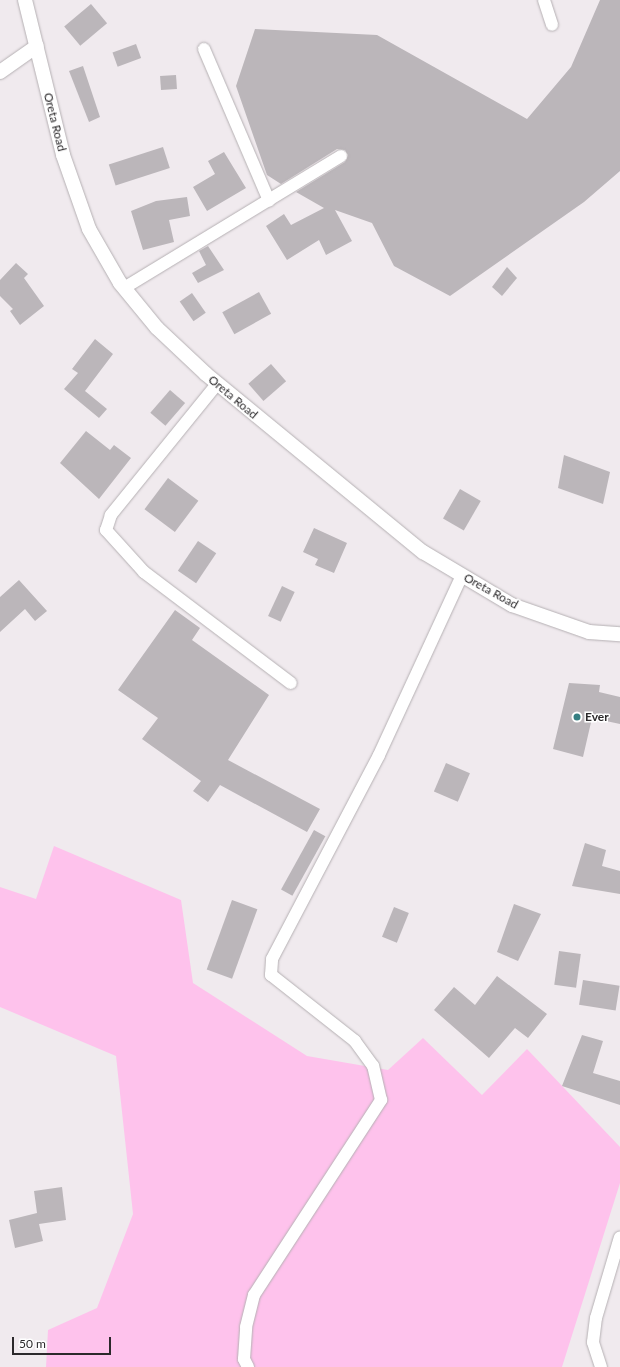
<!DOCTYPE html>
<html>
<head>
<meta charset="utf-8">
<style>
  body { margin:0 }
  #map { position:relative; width:620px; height:1367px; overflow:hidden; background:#f0eaee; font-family:Lato,sans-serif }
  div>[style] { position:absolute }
  .green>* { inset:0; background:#fec2ec }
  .building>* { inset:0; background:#bbb6ba; transform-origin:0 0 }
  .roads { filter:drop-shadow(0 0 1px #b5b0b3) drop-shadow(0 0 1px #b5b0b3) }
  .minor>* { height:12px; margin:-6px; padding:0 6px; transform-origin:6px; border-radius:6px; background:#fff }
  .tertiary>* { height:14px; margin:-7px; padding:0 7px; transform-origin:7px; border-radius:7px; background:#fff }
  .dots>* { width:11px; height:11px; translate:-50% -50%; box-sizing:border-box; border:2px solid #fff; border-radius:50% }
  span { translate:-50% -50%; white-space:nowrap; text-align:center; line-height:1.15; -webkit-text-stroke:3px #fff; paint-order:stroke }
  .street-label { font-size:12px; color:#2b292b }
  .poi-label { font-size:12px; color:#2b292b; font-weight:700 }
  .left { translate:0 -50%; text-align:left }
  .scale { position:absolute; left:12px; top:1337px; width:99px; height:18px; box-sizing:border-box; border:2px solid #2b292b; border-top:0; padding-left:5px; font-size:12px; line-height:14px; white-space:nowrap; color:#2b292b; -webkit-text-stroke:3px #fff; paint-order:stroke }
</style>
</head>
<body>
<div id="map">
  <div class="green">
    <i style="clip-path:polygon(54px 846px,181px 900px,193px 983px,307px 1056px,388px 1070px,423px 1038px,482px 1095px,527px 1049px,620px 1147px,620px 1183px,562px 1367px,46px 1367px,48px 1330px,97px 1308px,133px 1214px,116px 1056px,0 1007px,0 887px,36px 899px)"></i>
  </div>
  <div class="building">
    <i style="clip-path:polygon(600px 0,620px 0,620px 171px,584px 202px,450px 296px,394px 266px,372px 223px,335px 210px,352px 241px,326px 255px,319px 240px,287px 260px,266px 226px,284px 214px,291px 225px,324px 208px,296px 192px,345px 162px,348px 155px,345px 150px,337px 149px,281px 184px,267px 175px,236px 86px,255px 29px,377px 35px,527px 119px,571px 67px)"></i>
    <i style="left:91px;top:4px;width:25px;height:35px;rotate:50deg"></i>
    <i style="left:136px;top:44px;width:15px;height:25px;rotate:70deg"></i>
    <i style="clip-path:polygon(83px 66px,100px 117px,89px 122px,69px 71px)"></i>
    <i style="left:176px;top:75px;width:14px;height:16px;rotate:86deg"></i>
    <i style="left:163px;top:147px;width:22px;height:57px;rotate:72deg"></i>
    <i style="clip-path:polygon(224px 152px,246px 188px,207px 211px,193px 187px,215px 174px,208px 161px)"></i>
    <i style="clip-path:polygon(187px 197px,190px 216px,169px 220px,174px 242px,143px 250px,131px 211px,156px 201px)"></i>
    <i style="clip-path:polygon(208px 246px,224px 270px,198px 283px,192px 273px,206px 265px,199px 251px)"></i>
    <i style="clip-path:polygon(16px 263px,28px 274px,24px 278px,44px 306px,20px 325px,10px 311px,13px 309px,0 296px,0 280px)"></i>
    <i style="clip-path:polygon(507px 267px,517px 278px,502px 296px,492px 287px)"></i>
    <i style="left:259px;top:292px;width:25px;height:42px;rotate:61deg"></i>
    <i style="left:192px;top:293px;width:24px;height:15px;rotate:55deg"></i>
    <i style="clip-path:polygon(95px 339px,113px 354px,85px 391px,107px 409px,99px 418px,64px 389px,78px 373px,72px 369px)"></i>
    <i style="left:271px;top:364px;width:23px;height:30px;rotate:49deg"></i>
    <i style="left:170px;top:390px;width:20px;height:30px;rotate:41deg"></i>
    <i style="clip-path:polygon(86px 431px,110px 450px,114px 445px,131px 458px,99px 499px,60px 463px)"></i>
    <i style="clip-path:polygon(564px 455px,610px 472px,603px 504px,558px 488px)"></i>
    <i style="left:168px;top:478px;width:38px;height:39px;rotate:37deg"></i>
    <i style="left:460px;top:489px;width:24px;height:34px;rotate:30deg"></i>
    <i style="clip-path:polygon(314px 528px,347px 543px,334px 573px,315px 565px,318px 559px,303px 552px)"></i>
    <i style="left:198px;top:541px;width:22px;height:36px;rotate:34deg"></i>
    <i style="clip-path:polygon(19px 580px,47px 611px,35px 621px,25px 609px,0 632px,0 597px)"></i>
    <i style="left:282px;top:586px;width:14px;height:33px;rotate:25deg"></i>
    <i style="clip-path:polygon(175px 610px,200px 628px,192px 640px,269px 695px,228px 760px,320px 809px,307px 832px,220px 785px,208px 802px,193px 791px,201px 781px,142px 739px,158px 718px,118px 690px)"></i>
    <i style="clip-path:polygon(569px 683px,600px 685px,599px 692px,620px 697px,620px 724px,592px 718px,583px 757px,553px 749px)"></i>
    <i style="left:446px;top:763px;width:26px;height:31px;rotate:23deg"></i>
    <i style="left:314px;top:830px;width:13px;height:68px;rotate:29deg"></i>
    <i style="clip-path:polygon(585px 843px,606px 850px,602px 866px,620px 871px,620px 894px,572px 886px)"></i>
    <i style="left:232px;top:900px;width:27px;height:74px;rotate:20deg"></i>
    <i style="clip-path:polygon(514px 904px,541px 914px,518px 961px,497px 952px)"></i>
    <i style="left:394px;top:907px;width:16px;height:32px;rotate:22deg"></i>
    <i style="left:559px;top:951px;width:22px;height:34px;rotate:8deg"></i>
    <i style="clip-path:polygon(497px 976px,547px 1014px,528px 1038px,515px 1028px,489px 1058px,434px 1010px,454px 987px,475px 1005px)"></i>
    <i style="left:583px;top:980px;width:37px;height:25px;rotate:9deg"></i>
    <i style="clip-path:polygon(582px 1035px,603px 1041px,593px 1073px,620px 1081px,620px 1105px,562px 1086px)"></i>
    <i style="clip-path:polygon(62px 1187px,66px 1220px,39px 1224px,43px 1241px,15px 1248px,9px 1220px,37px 1213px,34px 1191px)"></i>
  </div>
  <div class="roads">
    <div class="minor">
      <i style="left:544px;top:0;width:26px;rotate:72deg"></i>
      <i style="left:204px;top:49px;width:165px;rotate:66.8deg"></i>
      <i style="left:124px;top:288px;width:254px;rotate:-31.3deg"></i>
      <i style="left:217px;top:384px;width:169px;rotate:129deg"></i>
      <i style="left:111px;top:515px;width:16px;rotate:108deg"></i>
      <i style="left:106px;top:530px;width:57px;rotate:47.9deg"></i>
      <i style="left:144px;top:572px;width:184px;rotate:37.1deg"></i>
      <i style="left:248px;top:1367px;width:9px;rotate:-117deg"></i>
      <i style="left:244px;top:1359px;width:32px;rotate:-86deg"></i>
      <i style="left:246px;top:1327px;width:33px;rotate:-76deg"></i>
      <i style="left:254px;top:1295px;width:233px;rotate:-56.9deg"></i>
      <i style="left:381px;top:1100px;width:35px;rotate:-103deg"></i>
      <i style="left:373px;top:1066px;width:31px;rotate:-126deg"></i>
      <i style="left:355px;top:1041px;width:107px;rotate:-141.8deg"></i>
      <i style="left:271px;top:975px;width:16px;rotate:-86deg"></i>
      <i style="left:272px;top:959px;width:230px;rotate:-62.3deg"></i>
      <i style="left:379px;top:755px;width:198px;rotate:-65.2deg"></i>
      <i style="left:601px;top:1367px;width:26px;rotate:-108deg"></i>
      <i style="left:593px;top:1342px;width:24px;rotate:-83deg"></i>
      <i style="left:596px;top:1318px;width:84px;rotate:-73.5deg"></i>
    </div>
    <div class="tertiary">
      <i style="left:25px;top:0;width:160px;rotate:76.2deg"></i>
      <i style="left:63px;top:155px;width:78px;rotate:70.6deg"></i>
      <i style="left:89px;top:229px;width:62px;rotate:60.1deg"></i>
      <i style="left:120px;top:283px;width:58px;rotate:50.6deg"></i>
      <i style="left:157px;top:328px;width:67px;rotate:43.2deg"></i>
      <i style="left:206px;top:374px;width:281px;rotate:39.4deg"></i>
      <i style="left:423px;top:552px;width:104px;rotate:30.8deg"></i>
      <i style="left:512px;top:605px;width:82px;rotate:19.3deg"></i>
      <i style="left:589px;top:632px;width:31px;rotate:4deg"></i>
      <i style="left:0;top:72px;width:45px;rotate:-35.1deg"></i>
    </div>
  </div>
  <div class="dots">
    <i style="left:577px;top:717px;background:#357e81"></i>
  </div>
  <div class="street-label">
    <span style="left:55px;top:122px;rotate:76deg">Oreta Road</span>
    <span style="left:233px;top:397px;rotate:40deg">Oreta Road</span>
    <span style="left:491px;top:591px;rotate:29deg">Oreta Road</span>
  </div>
  <div class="poi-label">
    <span class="left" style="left:585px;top:717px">Ever</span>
  </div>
  <div class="scale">50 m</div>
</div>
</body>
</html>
